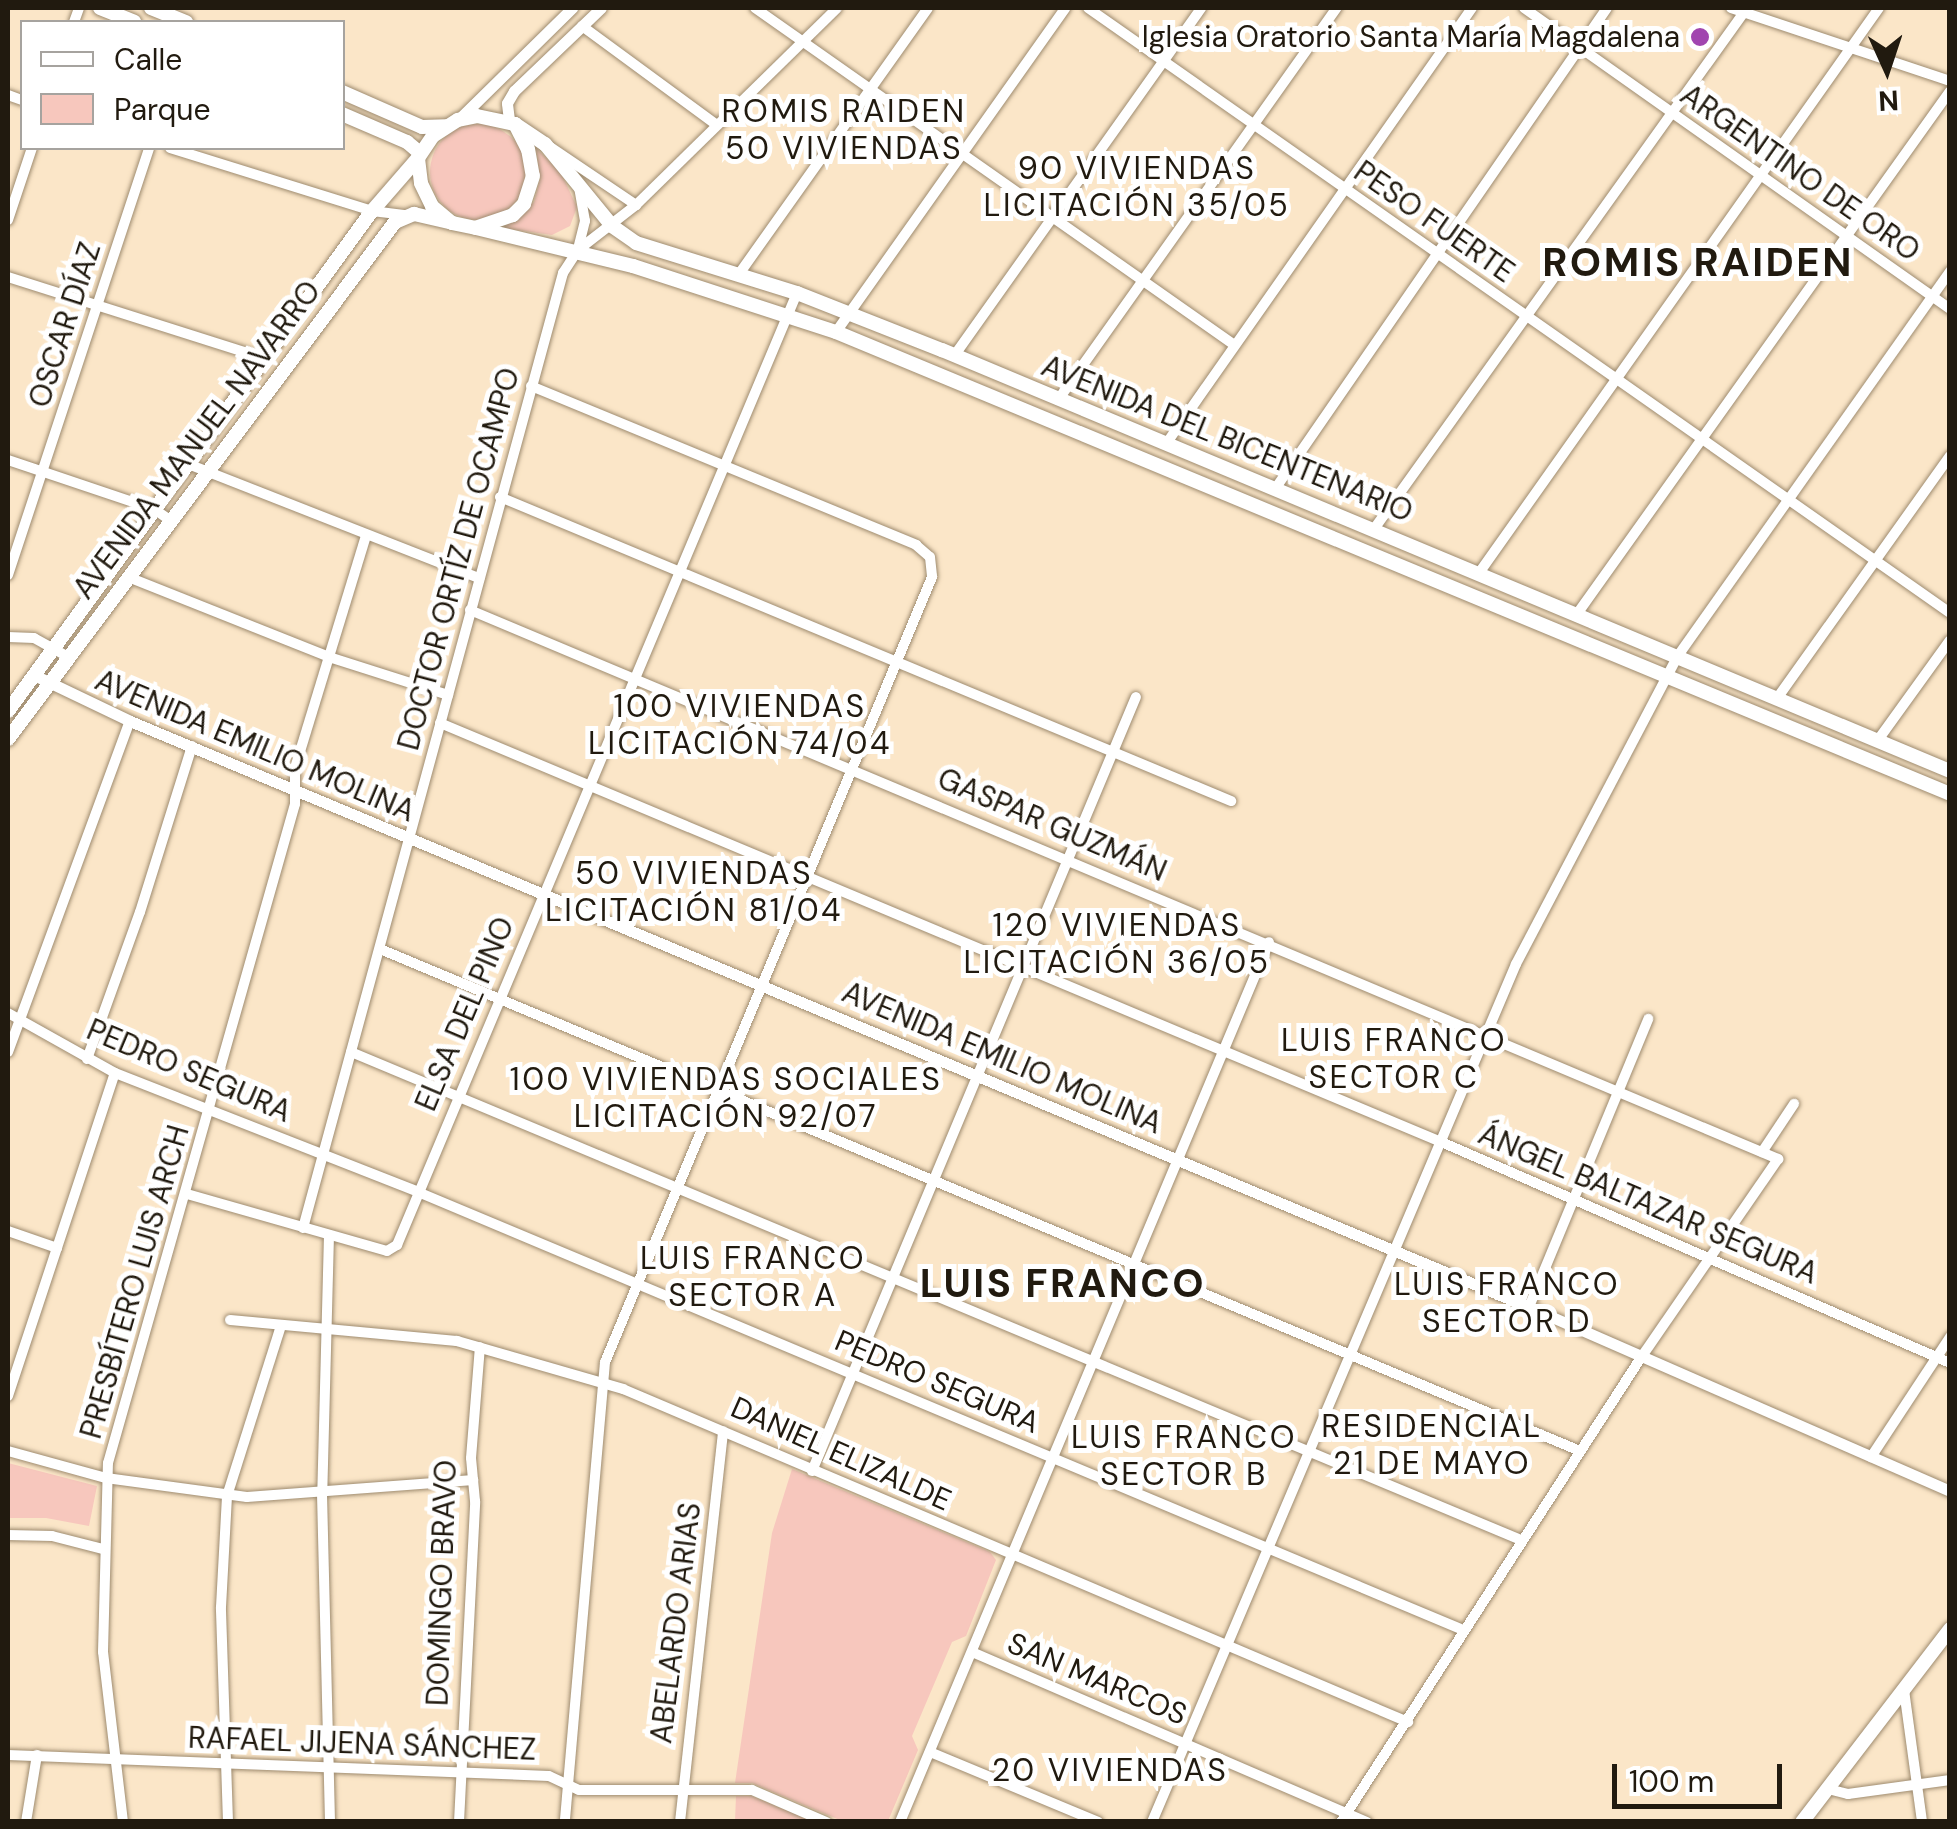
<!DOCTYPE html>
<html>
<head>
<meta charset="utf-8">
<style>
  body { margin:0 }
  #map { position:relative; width:1957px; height:1829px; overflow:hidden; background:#fbe6c8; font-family:"DM Sans",sans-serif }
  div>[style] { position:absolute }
  .green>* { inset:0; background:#f7c7bd }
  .round { border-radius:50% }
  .roads { filter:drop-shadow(0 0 2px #9e8b6f) drop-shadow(0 0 2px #9e8b6f) }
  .minor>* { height:10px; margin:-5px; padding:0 5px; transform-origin:5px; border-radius:5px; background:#fff }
  .tertiary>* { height:11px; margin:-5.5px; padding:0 5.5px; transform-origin:5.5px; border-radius:5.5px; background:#fff }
  .secondary>* { height:14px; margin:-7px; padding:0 7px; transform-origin:7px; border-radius:7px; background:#fff }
  .dots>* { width:28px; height:28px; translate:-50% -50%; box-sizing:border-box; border:5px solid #fff; border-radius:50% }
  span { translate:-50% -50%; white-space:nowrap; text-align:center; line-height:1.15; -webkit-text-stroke:10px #fff; paint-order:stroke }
  .poi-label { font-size:30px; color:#211a0f }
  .right { translate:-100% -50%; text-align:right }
  .street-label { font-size:30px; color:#211a0f }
  .neighbourhood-label { font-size:32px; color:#211a0f; letter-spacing:2.5px }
  .district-label { font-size:40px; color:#211a0f; font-weight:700; letter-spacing:2.5px }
  .frame { position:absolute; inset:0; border:10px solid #211a0f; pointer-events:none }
  .legend { position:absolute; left:20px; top:20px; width:325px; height:130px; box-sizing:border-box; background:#fff; border:2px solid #a6a39f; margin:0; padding:12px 18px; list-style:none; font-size:30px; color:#211a0f }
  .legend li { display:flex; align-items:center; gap:20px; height:50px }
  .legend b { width:50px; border:2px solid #a6a39f }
  .north { position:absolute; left:1837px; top:20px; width:100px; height:100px; -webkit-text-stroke:8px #fff; paint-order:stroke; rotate:177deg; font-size:28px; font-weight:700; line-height:40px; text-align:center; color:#211a0f }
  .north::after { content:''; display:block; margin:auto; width:35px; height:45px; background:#211a0f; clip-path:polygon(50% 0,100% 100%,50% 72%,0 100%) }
  .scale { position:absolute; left:1612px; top:1764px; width:170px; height:45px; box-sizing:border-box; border:5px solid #211a0f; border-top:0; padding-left:12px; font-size:30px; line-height:35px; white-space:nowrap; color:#211a0f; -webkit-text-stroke:8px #fff; paint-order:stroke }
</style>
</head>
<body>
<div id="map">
  <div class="green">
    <i class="round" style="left:430px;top:124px;width:96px;height:96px"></i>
    <i style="clip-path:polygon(536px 148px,561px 173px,577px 207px,570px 226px,552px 235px,503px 228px,534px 202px,540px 179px)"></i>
    <i style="clip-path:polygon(8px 1463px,97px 1486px,89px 1526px,46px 1518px,8px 1518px)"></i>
    <i style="clip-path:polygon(792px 1469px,990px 1552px,996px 1560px,966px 1636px,952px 1642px,912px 1736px,918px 1750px,888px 1821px,842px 1821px,752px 1783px,735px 1783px,772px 1533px)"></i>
    <i style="clip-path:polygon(736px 1796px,751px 1796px,812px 1821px,735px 1821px)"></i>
  </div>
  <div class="roads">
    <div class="minor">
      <i style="left:755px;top:8px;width:584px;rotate:35.1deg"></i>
      <i style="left:1088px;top:8px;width:1053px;rotate:35.06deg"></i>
      <i style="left:1524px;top:8px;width:522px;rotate:35.24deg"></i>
      <i style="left:1731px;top:8px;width:231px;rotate:18.4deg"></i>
      <i style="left:74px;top:22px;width:15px;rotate:-70deg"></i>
      <i style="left:582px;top:26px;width:167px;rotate:36.3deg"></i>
      <i style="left:8px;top:95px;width:15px;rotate:20deg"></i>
      <i style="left:550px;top:147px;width:104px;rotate:34deg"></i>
      <i style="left:170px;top:148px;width:212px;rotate:17.3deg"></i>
      <i style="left:372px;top:211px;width:34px;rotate:7deg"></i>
      <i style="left:8px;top:220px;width:76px;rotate:-71.6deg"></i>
      <i style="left:578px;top:249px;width:29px;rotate:-76deg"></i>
      <i style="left:585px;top:221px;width:34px;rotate:-100deg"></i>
      <i style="left:739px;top:274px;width:326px;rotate:-54.6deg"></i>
      <i style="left:8px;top:277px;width:271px;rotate:17.6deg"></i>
      <i style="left:836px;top:332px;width:397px;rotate:-54.7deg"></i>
      <i style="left:954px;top:356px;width:427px;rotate:-54.6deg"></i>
      <i style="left:531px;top:386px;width:417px;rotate:22.4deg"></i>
      <i style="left:916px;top:545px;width:18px;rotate:41deg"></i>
      <i style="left:930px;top:557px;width:20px;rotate:84deg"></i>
      <i style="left:932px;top:577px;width:850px;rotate:112.61deg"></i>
      <i style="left:605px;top:1362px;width:462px;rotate:95deg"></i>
      <i style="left:1058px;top:400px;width:481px;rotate:-54.6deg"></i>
      <i style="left:1166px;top:444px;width:533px;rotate:-54.94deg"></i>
      <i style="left:8px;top:460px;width:154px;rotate:18.6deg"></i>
      <i style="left:154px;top:509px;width:19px;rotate:35deg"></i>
      <i style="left:188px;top:464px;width:313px;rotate:21.4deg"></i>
      <i style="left:1275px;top:489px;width:584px;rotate:-55.39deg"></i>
      <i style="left:500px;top:497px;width:792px;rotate:22.58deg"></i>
      <i style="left:1374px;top:529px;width:641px;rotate:-54.4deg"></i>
      <i style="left:1479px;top:573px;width:692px;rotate:-54.7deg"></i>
      <i style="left:8px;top:575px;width:450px;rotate:-71.7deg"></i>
      <i style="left:128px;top:577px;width:216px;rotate:21.7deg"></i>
      <i style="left:329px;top:657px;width:125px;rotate:17.7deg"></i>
      <i style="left:470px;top:610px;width:1419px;rotate:22.77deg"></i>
      <i style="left:1778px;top:1159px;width:239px;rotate:124.6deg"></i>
      <i style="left:1642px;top:1356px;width:555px;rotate:122.86deg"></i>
      <i style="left:1577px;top:614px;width:642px;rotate:-54.5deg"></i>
      <i style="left:8px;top:637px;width:26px;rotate:2deg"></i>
      <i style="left:34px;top:638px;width:39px;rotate:29deg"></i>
      <i style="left:1778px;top:697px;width:296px;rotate:-54.5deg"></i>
      <i style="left:440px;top:723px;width:1083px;rotate:22.71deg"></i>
      <i style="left:1439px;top:1141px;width:557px;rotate:23.48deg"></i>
      <i style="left:1878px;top:740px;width:123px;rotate:-54.2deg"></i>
      <i style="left:380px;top:949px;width:1301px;rotate:22.7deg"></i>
      <i style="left:8px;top:1013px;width:123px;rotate:29.3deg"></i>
      <i style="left:115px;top:1073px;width:326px;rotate:21.4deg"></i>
      <i style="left:418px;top:1192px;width:1133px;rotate:22.74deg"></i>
      <i style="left:8px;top:1052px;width:353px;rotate:-69.8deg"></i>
      <i style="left:351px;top:1052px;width:1268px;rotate:22.64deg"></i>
      <i style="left:87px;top:1059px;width:156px;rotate:-70.2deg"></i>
      <i style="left:140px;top:912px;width:174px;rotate:-72.6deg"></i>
      <i style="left:1762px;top:1152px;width:58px;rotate:-56.3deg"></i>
      <i style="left:187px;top:1194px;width:208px;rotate:15.9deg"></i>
      <i style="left:387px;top:1251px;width:12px;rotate:-31deg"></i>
      <i style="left:397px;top:1245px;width:1033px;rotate:-67.21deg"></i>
      <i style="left:303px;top:1228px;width:990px;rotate:-74.77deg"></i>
      <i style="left:563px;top:273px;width:27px;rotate:-57deg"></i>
      <i style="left:578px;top:250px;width:73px;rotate:-37.8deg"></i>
      <i style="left:636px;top:205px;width:281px;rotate:-44.4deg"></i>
      <i style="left:8px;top:1231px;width:52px;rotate:19.1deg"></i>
      <i style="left:329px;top:1235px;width:259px;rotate:91.5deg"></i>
      <i style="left:322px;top:1494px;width:328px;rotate:88.6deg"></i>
      <i style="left:1529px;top:1307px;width:312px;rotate:-67.5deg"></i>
      <i style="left:230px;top:1320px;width:228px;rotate:5.3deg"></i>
      <i style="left:457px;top:1341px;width:173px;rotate:16.1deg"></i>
      <i style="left:623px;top:1389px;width:853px;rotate:22.99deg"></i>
      <i style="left:8px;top:1396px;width:340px;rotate:-71.7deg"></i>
      <i style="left:8px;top:1451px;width:102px;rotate:15.4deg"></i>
      <i style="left:106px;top:1478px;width:142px;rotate:7.7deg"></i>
      <i style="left:247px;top:1497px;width:227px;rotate:-4.3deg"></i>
      <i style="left:1871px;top:1457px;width:144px;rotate:-56.6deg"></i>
      <i style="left:812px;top:1471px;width:839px;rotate:-67.29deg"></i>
      <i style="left:8px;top:1535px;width:44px;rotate:1.3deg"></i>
      <i style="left:52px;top:1536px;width:53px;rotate:14.3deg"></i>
      <i style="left:972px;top:1652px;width:430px;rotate:23.3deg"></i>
      <i style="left:1904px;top:1690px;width:133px;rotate:82.2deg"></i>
      <i style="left:930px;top:1752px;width:182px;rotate:22.6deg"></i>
      <i style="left:8px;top:1755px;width:541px;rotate:2.22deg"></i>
      <i style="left:549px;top:1776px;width:33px;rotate:25deg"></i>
      <i style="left:579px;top:1790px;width:173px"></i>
      <i style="left:752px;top:1790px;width:81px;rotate:23.4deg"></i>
      <i style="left:1828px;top:1789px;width:21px;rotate:14deg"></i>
      <i style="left:1848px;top:1794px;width:103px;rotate:-7.8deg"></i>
      <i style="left:26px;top:1822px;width:68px;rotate:-80.7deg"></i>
      <i style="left:123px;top:1822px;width:171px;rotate:-96.7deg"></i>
      <i style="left:103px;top:1652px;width:189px;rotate:-88.5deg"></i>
      <i style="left:108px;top:1463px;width:685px;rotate:-74.16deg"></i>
      <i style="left:295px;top:804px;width:36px;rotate:-90deg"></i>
      <i style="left:295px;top:768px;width:243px;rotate:-73deg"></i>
      <i style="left:228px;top:1822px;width:215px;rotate:-91.9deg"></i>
      <i style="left:221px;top:1607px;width:111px;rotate:-86.9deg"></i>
      <i style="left:227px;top:1496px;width:178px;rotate:-72.4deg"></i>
      <i style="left:459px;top:1822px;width:321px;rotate:-87.1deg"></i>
      <i style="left:475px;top:1501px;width:43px;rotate:-95.3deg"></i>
      <i style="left:471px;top:1458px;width:111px;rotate:-85.4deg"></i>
      <i style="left:680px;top:1822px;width:393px;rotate:-83.7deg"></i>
      <i style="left:900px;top:1822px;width:954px;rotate:-67.25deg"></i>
      <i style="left:1152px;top:1822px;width:932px;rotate:-67.01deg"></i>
      <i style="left:1516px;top:964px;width:347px;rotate:-62.3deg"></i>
      <i style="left:1677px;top:657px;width:473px;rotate:-54.7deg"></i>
    </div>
    <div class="tertiary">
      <i style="left:458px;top:120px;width:160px;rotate:-44.5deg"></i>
      <i style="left:509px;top:120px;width:17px;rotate:-97deg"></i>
      <i style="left:507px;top:103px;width:14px;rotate:-60deg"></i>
      <i style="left:514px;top:91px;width:120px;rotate:-43.7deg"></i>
      <i style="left:34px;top:675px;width:106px;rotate:25.6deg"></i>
      <i style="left:130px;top:721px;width:1517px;rotate:22.73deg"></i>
      <i style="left:1529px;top:1307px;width:459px;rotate:23.6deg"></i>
    </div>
    <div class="secondary">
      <i style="left:100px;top:8px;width:37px;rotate:22deg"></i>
      <i style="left:151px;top:8px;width:38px;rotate:22deg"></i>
      <i style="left:342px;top:92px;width:87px;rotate:23.6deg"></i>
      <i style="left:422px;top:127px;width:24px;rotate:-2deg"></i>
      <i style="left:342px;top:114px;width:71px;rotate:23.3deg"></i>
      <i style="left:407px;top:142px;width:16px;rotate:40deg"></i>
      <i style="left:477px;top:116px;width:39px;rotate:12deg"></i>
      <i style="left:515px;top:124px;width:28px;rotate:63deg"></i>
      <i style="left:528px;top:149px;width:27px;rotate:80deg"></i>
      <i style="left:533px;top:176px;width:29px;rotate:108deg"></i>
      <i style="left:524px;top:204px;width:16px;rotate:135deg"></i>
      <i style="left:513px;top:215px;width:39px;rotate:161deg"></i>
      <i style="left:476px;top:228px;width:25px;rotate:-168deg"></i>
      <i style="left:452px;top:223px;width:26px;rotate:-140deg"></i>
      <i style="left:432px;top:206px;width:25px;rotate:-116deg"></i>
      <i style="left:421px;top:183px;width:25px;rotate:-97deg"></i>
      <i style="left:418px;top:158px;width:27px;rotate:-56deg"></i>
      <i style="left:433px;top:136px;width:30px;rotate:-33deg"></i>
      <i style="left:458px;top:120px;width:19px;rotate:-12deg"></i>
      <i style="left:515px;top:124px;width:36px;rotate:34deg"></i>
      <i style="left:545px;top:144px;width:106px;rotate:50.7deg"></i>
      <i style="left:612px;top:226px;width:29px;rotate:35deg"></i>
      <i style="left:636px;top:243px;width:169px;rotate:17.3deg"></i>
      <i style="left:797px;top:293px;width:156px;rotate:21.5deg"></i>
      <i style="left:942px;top:350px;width:1092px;rotate:22.67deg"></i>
      <i style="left:476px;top:228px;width:162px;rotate:13.6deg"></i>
      <i style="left:633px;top:266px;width:213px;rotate:18deg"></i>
      <i style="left:836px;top:332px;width:1206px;rotate:22.52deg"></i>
      <i style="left:8px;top:711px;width:618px;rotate:-53.95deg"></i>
      <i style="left:372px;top:211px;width:70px;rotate:-49deg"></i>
      <i style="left:8px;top:739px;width:646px;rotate:-53.18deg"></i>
      <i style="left:395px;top:222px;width:21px;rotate:-23deg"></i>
      <i style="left:414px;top:214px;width:39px;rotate:13deg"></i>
      <i style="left:1802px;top:1822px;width:243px;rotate:-52.5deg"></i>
    </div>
  </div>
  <div class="dots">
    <i style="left:1700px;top:37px;background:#a145af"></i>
  </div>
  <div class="poi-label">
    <span class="right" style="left:1680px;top:37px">Iglesia Oratorio Santa María Magdalena</span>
  </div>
  <div class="street-label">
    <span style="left:1800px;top:173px;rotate:35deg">ARGENTINO DE ORO</span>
    <span style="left:1434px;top:222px;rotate:35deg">PESO FUERTE</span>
    <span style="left:65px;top:325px;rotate:-72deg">OSCAR DÍAZ</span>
    <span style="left:1227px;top:439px;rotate:22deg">AVENIDA DEL BICENTENARIO</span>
    <span style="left:197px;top:440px;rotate:-53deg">AVENIDA MANUEL NAVARRO</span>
    <span style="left:459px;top:559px;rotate:-75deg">DOCTOR ORTÍZ DE OCAMPO</span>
    <span style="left:255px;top:746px;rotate:23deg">AVENIDA EMILIO MOLINA</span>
    <span style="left:1052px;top:825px;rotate:23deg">GASPAR GUZMÁN</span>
    <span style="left:465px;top:1014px;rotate:-67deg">ELSA DEL PINO</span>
    <span style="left:1002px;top:1058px;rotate:23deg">AVENIDA EMILIO MOLINA</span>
    <span style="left:189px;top:1071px;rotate:23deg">PEDRO SEGURA</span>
    <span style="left:1648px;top:1204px;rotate:23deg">ÁNGEL BALTAZAR SEGURA</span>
    <span style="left:135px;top:1282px;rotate:-74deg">PRESBÍTERO LUIS ARCH</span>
    <span style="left:937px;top:1382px;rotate:23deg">PEDRO SEGURA</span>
    <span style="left:841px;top:1454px;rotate:24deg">DANIEL ELIZALDE</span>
    <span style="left:442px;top:1583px;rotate:-88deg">DOMINGO BRAVO</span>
    <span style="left:676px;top:1623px;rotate:-83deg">ABELARDO ARIAS</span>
    <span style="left:1097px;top:1679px;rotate:23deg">SAN MARCOS</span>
    <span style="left:362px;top:1744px;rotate:2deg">RAFAEL JIJENA SÁNCHEZ</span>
  </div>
  <div class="neighbourhood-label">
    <span style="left:844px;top:130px">ROMIS RAIDEN<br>50 VIVIENDAS</span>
    <span style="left:1137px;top:187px">90 VIVIENDAS<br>LICITACIÓN 35/05</span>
    <span style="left:740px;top:725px">100 VIVIENDAS<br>LICITACIÓN 74/04</span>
    <span style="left:694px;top:892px">50 VIVIENDAS<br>LICITACIÓN 81/04</span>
    <span style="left:1117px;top:944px">120 VIVIENDAS<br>LICITACIÓN 36/05</span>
    <span style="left:1394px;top:1059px">LUIS FRANCO<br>SECTOR C</span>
    <span style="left:726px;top:1098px">100 VIVIENDAS SOCIALES<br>LICITACIÓN 92/07</span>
    <span style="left:753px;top:1277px">LUIS FRANCO<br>SECTOR A</span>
    <span style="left:1507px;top:1303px">LUIS FRANCO<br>SECTOR D</span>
    <span style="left:1432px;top:1445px">RESIDENCIAL<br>21 DE MAYO</span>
    <span style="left:1184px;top:1456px">LUIS FRANCO<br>SECTOR B</span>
    <span style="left:1110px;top:1770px">20 VIVIENDAS</span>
  </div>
  <div class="district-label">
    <span style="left:1698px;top:262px">ROMIS RAIDEN</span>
    <span style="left:1063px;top:1283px">LUIS FRANCO</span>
  </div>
  <div class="frame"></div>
  <ul class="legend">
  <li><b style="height:12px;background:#fff"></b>Calle</li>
  <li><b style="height:28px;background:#f7c7bd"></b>Parque</li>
  </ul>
  <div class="north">N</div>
  <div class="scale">100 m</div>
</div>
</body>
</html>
